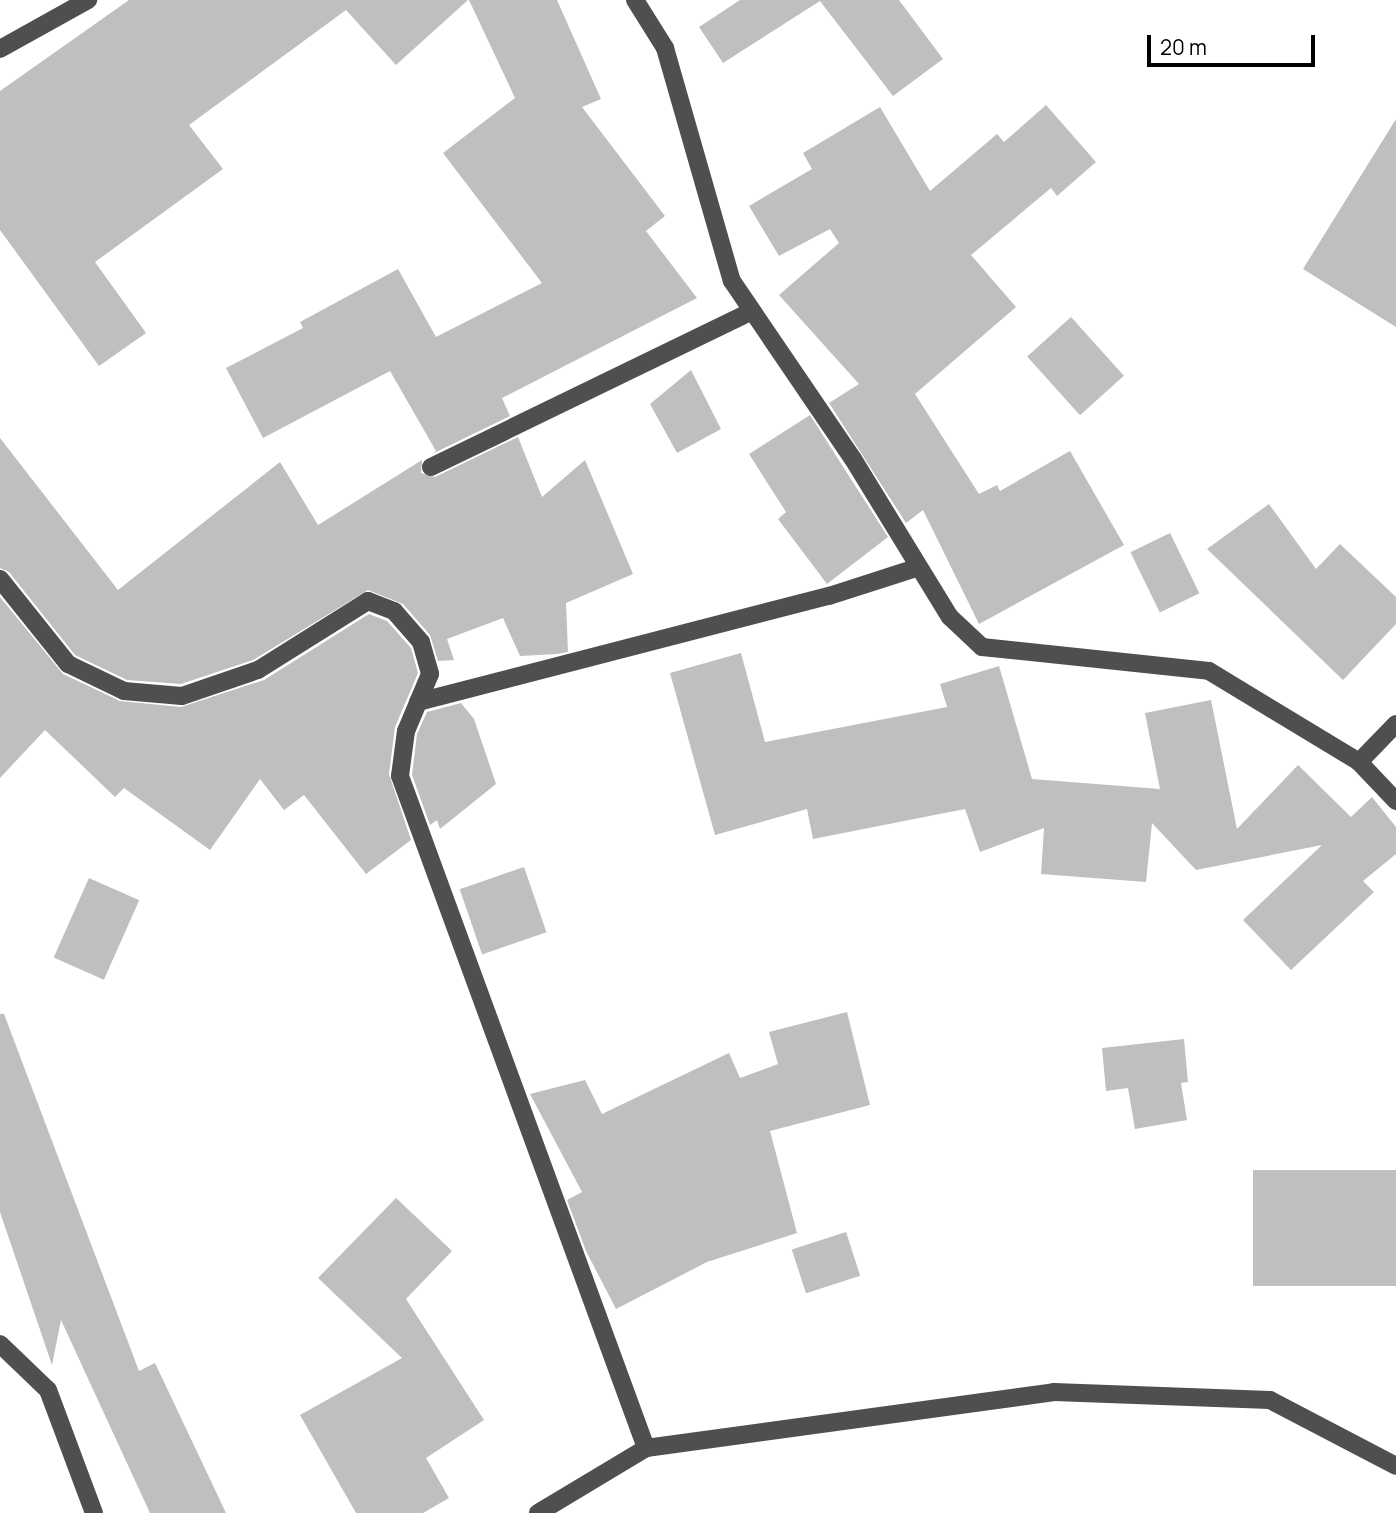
<!DOCTYPE html>
<html>
<head>
<meta charset="utf-8">
<style>
  body { margin:0 }
  #map { position:relative; width:1396px; height:1513px; overflow:hidden; background:#fff; font-family:Manrope,sans-serif }
  div>[style] { position:absolute }
  .building>* { inset:0; background:#bfbfbf; transform-origin:0 0 }
  .minor>* { height:18px; margin:-9px; padding:0 9px; transform-origin:9px; border-radius:9px; background:#4f4f4f }
  span { translate:-50% -50%; white-space:nowrap; text-align:center; line-height:1.15; -webkit-text-stroke:5px #fff; paint-order:stroke }
  .scale { position:absolute; left:1147px; top:35px; width:168px; height:32px; box-sizing:border-box; border:4px solid #000; border-top:0; padding-left:9px; font-size:21px; line-height:24px; white-space:nowrap; color:#000; -webkit-text-stroke:5px #fff; paint-order:stroke }
</style>
</head>
<body>
<div id="map">
  <div class="building">
    <i style="clip-path:polygon(129px 0,468px 0,396px 65px,346px 10px,189px 125px,223px 169px,95px 262px,146px 333px,99px 366px,0 230px,0 91px)"></i>
    <i style="clip-path:polygon(469px 0,557px 0,601px 99px,582px 107px,665px 216px,646px 231px,697px 298px,502px 398px,510px 416px,432px 454px,436px 451px,390px 371px,263px 438px,226px 368px,303px 328px,300px 322px,398px 269px,436px 337px,542px 283px,443px 153px,515px 98px)"></i>
    <i style="clip-path:polygon(740px 0,899px 0,943px 59px,893px 96px,820px 1px,723px 63px,699px 27px)"></i>
    <i style="clip-path:polygon(1046px 105px,1096px 162px,1057px 196px,1051px 188px,971px 255px,1016px 307px,915px 394px,979px 494px,997px 485px,1000px 491px,1070px 451px,1124px 545px,979px 624px,923px 510px,906px 523px,829px 403px,859px 384px,779px 295px,839px 243px,830px 229px,779px 256px,749px 206px,812px 169px,803px 153px,880px 107px,930px 191px,997px 134px,1004px 142px)"></i>
    <i style="clip-path:polygon(1396px 119px,1396px 327px,1303px 269px)"></i>
    <i style="left:1071px;top:317px;width:79px;height:59px;rotate:48deg"></i>
    <i style="clip-path:polygon(691px 370px,721px 429px,677px 453px,650px 404px)"></i>
    <i style="clip-path:polygon(810px 415px,888px 537px,827px 584px,778px 519px,786px 512px,749px 454px)"></i>
    <i style="clip-path:polygon(518px 437px,542px 497px,585px 460px,633px 574px,566px 603px,568px 652px,557px 654px,520px 656px,503px 618px,447px 639px,454px 660px,438px 661px,430px 635px,403px 604px,368px 590px,253px 660px,181px 684px,127px 680px,75px 655px,9px 572px,0 568px,0 438px,118px 590px,280px 462px,318px 525px,422px 460px,421px 473px,435px 477px)"></i>
    <i style="clip-path:polygon(1269px 504px,1316px 569px,1340px 544px,1396px 597px,1396px 624px,1343px 680px,1207px 549px)"></i>
    <i style="left:1170px;top:533px;width:67px;height:44px;rotate:64deg"></i>
    <i style="clip-path:polygon(0 597px,63px 674px,120px 701px,181px 707px,264px 680px,369px 614px,387px 621px,411px 648px,418px 673px,395px 727px,389px 774px,411px 840px,366px 874px,304px 795px,284px 810px,260px 779px,210px 850px,124px 788px,115px 797px,45px 730px,0 778px)"></i>
    <i style="clip-path:polygon(741px 653px,765px 742px,947px 707px,940px 684px,999px 666px,1032px 779px,1160px 789px,1145px 713px,1211px 700px,1237px 829px,1298px 765px,1351px 817px,1372px 797px,1396px 827px,1396px 854px,1363px 881px,1374px 892px,1291px 970px,1243px 920px,1322px 845px,1196px 870px,1152px 823px,1146px 882px,1041px 874px,1044px 828px,980px 852px,965px 809px,813px 839px,807px 809px,715px 835px,670px 673px)"></i>
    <i style="clip-path:polygon(461px 703px,474px 719px,496px 784px,440px 829px,437px 820px,430px 825px,412px 775px,417px 734px,427px 712px)"></i>
    <i style="left:524px;top:867px;width:69px;height:68px;rotate:71deg"></i>
    <i style="left:89px;top:878px;width:55px;height:87px;rotate:24deg"></i>
    <i style="clip-path:polygon(847px 1012px,870px 1105px,770px 1131px,797px 1233px,707px 1262px,616px 1309px,586px 1251px,567px 1200px,582px 1192px,530px 1094px,585px 1080px,602px 1114px,729px 1053px,740px 1078px,778px 1064px,769px 1032px)"></i>
    <i style="clip-path:polygon(0 1014px,4px 1014px,139px 1371px,155px 1363px,226px 1513px,150px 1513px,61px 1320px,52px 1365px,0 1212px)"></i>
    <i style="clip-path:polygon(1184px 1039px,1188px 1082px,1181px 1083px,1187px 1120px,1135px 1129px,1128px 1088px,1106px 1091px,1102px 1048px)"></i>
    <i style="left:1396px;top:1170px;width:116px;height:143px;rotate:90deg"></i>
    <i style="clip-path:polygon(396px 1198px,452px 1251px,406px 1299px,484px 1420px,426px 1458px,449px 1498px,423px 1513px,356px 1513px,300px 1415px,402px 1358px,318px 1278px)"></i>
    <i style="left:846px;top:1232px;width:46px;height:57px;rotate:72deg"></i>
  </div>
  <div class="minor">
    <i style="left:635px;top:0;width:57px;rotate:58deg"></i>
    <i style="left:665px;top:48px;width:242px;rotate:74deg"></i>
    <i style="left:732px;top:281px;width:215px;rotate:55.8deg"></i>
    <i style="left:853px;top:459px;width:185px;rotate:58.5deg"></i>
    <i style="left:950px;top:617px;width:44px;rotate:43.2deg"></i>
    <i style="left:982px;top:647px;width:228px;rotate:6deg"></i>
    <i style="left:1209px;top:671px;width:175px;rotate:31.2deg"></i>
    <i style="left:1359px;top:762px;width:54px;rotate:46.5deg"></i>
    <i style="left:0;top:49px;width:101px;rotate:-29.1deg"></i>
    <i style="left:431px;top:467px;width:355px;rotate:-25.9deg"></i>
    <i style="left:0;top:579px;width:109px;rotate:51.3deg"></i>
    <i style="left:68px;top:664px;width:62px;rotate:25.7deg"></i>
    <i style="left:124px;top:691px;width:58px;rotate:4.9deg"></i>
    <i style="left:182px;top:696px;width:80px;rotate:-18.9deg"></i>
    <i style="left:258px;top:670px;width:130px;rotate:-32.1deg"></i>
    <i style="left:368px;top:601px;width:28px;rotate:21deg"></i>
    <i style="left:394px;top:611px;width:41px;rotate:48.9deg"></i>
    <i style="left:421px;top:642px;width:33px;rotate:74deg"></i>
    <i style="left:430px;top:674px;width:62px;rotate:112.8deg"></i>
    <i style="left:406px;top:731px;width:45px;rotate:97.6deg"></i>
    <i style="left:400px;top:776px;width:716px;rotate:69.89deg"></i>
    <i style="left:418px;top:702px;width:424px;rotate:-14.5deg"></i>
    <i style="left:829px;top:596px;width:91px;rotate:-17.8deg"></i>
    <i style="left:1359px;top:762px;width:53px;rotate:-45.8deg"></i>
    <i style="left:0;top:1344px;width:66px;rotate:43.8deg"></i>
    <i style="left:48px;top:1390px;width:131px;rotate:69.5deg"></i>
    <i style="left:538px;top:1513px;width:126px;rotate:-31deg"></i>
    <i style="left:646px;top:1448px;width:412px;rotate:-7.8deg"></i>
    <i style="left:1054px;top:1392px;width:216px;rotate:2.1deg"></i>
    <i style="left:1270px;top:1400px;width:142px;rotate:27.6deg"></i>
  </div>
  <div class="scale">20 m</div>
</div>
</body>
</html>
